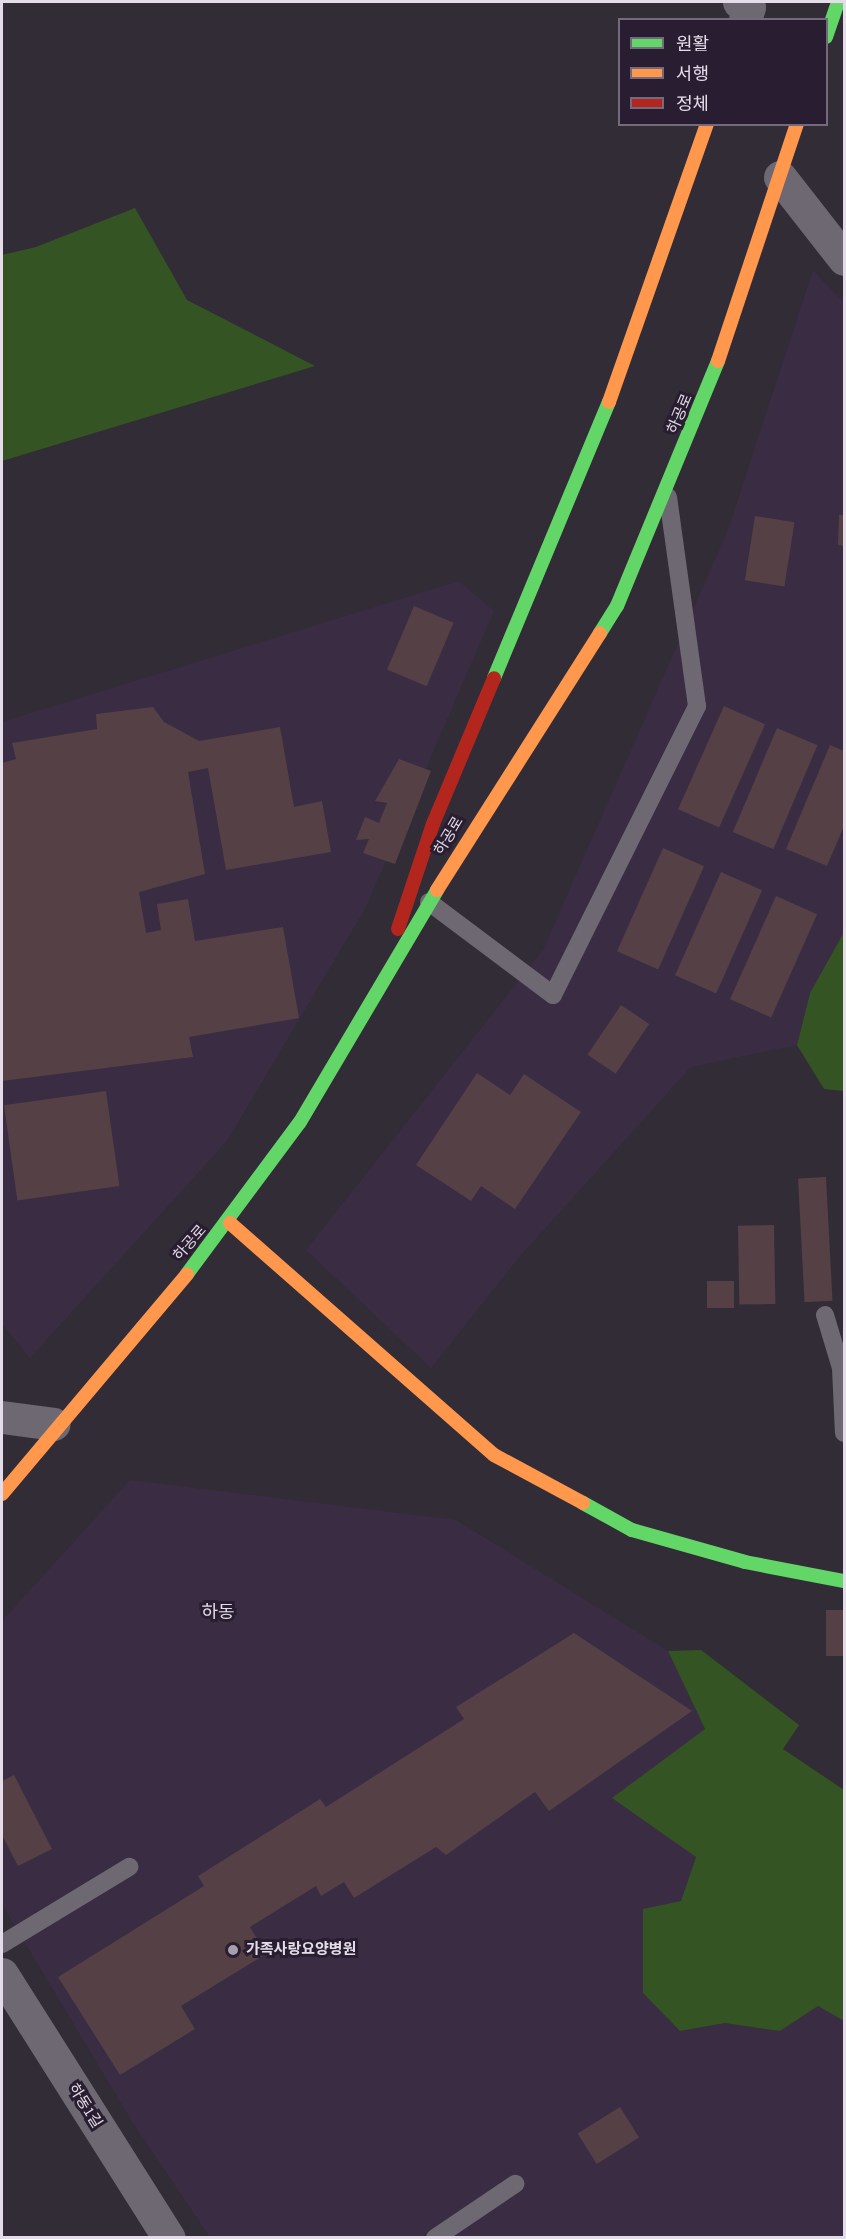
<!DOCTYPE html>
<html>
<head>
<meta charset="utf-8">
<style>
  body { margin:0 }
  #map { position:relative; width:846px; height:2239px; overflow:hidden; background:#322c37; font-family:"Source Sans 3","Noto Sans KR",sans-serif }
  div>[style] { position:absolute }
  .built>* { inset:0; background:#3a2c43 }
  .green>* { inset:0; background:#355424 }
  .building>* { inset:0; background:#544045; transform-origin:0 0 }
  .lane>* { height:18px; margin:-9px; padding:0 9px; transform-origin:9px; border-radius:9px; background:#6e6872 }
  .street>* { height:33px; margin:-16.5px; padding:0 16.5px; transform-origin:16.5px; border-radius:16.5px; background:#6e6872 }
  .fast>* { height:14px; margin:-7px; padding:0 7px; transform-origin:7px; border-radius:7px; background:#63d668 }
  .slow>* { height:14px; margin:-7px; padding:0 7px; transform-origin:7px; border-radius:7px; background:#ff974d }
  .jam>* { height:14px; margin:-7px; padding:0 7px; transform-origin:7px; border-radius:7px; background:#b3261e }
  .dots>* { width:16px; height:16px; translate:-50% -50%; box-sizing:border-box; border:3px solid #291e31; border-radius:50% }
  span { translate:-50% -50%; white-space:nowrap; text-align:center; line-height:1.15; -webkit-text-stroke:6px #291e31; paint-order:stroke }
  .street-label { font-size:15px; color:#e4dde9 }
  .poi-label { font-size:15px; color:#e4dde9; font-weight:700 }
  .left { translate:0 -50%; text-align:left }
  .quarter-label { font-size:18px; color:#e4dde9 }
  .frame { position:absolute; inset:0; border:3px solid #e4dde9; pointer-events:none }
  .legend { position:absolute; left:618px; top:18px; width:210px; height:108px; box-sizing:border-box; background:#291e31; border:2px solid #746a7b; margin:0; padding:8px 10px; list-style:none; font-size:18px; color:#e4dde9 }
  .legend li { display:flex; align-items:center; gap:12px; height:30px }
  .legend b { width:30px; border:2px solid #746a7b }
</style>
</head>
<body>
<div id="map">
  <div class="built">
    <i style="clip-path:polygon(813px 270px,844px 303px,844px 932px,810px 993px,797px 1045px,691px 1067px,521px 1255px,431px 1368px,306px 1250px,543px 950px,728px 530px)"></i>
    <i style="clip-path:polygon(459px 581px,494px 611px,366px 907px,227px 1141px,30px 1358px,2px 1324px,2px 722px)"></i>
    <i style="clip-path:polygon(130px 1480px,456px 1520px,668px 1651px,705px 1729px,696px 1856px,681px 1902px,680px 2031px,725px 2023px,780px 2031px,818px 2006px,844px 2021px,844px 2237px,210px 2237px,133px 2123px,2px 1904px,2px 1621px)"></i>
  </div>
  <div class="green">
    <i style="clip-path:polygon(135px 208px,187px 300px,315px 366px,2px 461px,2px 255px,36px 247px)"></i>
    <i style="clip-path:polygon(844px 932px,844px 1091px,824px 1089px,797px 1045px,810px 993px)"></i>
    <i style="clip-path:polygon(701px 1650px,799px 1725px,783px 1749px,844px 1790px,844px 2021px,818px 2006px,780px 2031px,725px 2023px,680px 2031px,643px 1993px,643px 1909px,681px 1901px,696px 1857px,612px 1798px,705px 1729px,668px 1651px)"></i>
  </div>
  <div class="building">
    <i style="clip-path:polygon(839px 515px,844px 515px,844px 546px,838px 545px)"></i>
    <i style="left:755px;top:516px;width:40px;height:65px;rotate:9deg"></i>
    <i style="left:414px;top:606px;width:43px;height:69px;rotate:23deg"></i>
    <i style="left:724px;top:706px;width:45px;height:113px;rotate:24deg"></i>
    <i style="clip-path:polygon(153px 707px,164px 722px,199px 741px,280px 727px,294px 807px,322px 801px,331px 852px,226px 870px,208px 768px,188px 772px,205px 874px,139px 892px,146px 933px,161px 930px,157px 904px,188px 899px,195px 941px,283px 927px,299px 1018px,189px 1037px,193px 1057px,2px 1081px,2px 763px,16px 759px,12px 743px,97px 729px,96px 714px)"></i>
    <i style="left:777px;top:728px;width:44px;height:113px;rotate:23deg"></i>
    <i style="clip-path:polygon(830px 745px,844px 751px,844px 826px,827px 866px,786px 849px)"></i>
    <i style="clip-path:polygon(399px 759px,431px 771px,395px 864px,363px 853px,369px 839px,356px 840px,365px 817px,379px 823px,387px 803px,375px 801px)"></i>
    <i style="left:663px;top:848px;width:45px;height:113px;rotate:24deg"></i>
    <i style="left:721px;top:872px;width:45px;height:113px;rotate:24deg"></i>
    <i style="left:776px;top:896px;width:45px;height:113px;rotate:24deg"></i>
    <i style="left:621px;top:1005px;width:34px;height:60px;rotate:34deg"></i>
    <i style="clip-path:polygon(477px 1073px,510px 1095px,524px 1074px,581px 1112px,515px 1209px,481px 1186px,471px 1201px,416px 1165px)"></i>
    <i style="left:106px;top:1091px;width:96px;height:103px;rotate:82deg"></i>
    <i style="left:826px;top:1177px;width:124px;height:28px;rotate:87deg"></i>
    <i style="left:774px;top:1225px;width:79px;height:36px;rotate:89deg"></i>
    <i style="left:734px;top:1281px;width:27px;height:27px;rotate:90deg"></i>
    <i style="left:844px;top:1610px;width:46px;height:18px;rotate:90deg"></i>
    <i style="clip-path:polygon(574px 1633px,692px 1711px,549px 1811px,535px 1792px,446px 1855px,436px 1847px,354px 1898px,344px 1882px,321px 1896px,316px 1886px,250px 1927px,266px 1954px,181px 2006px,195px 2029px,120px 2075px,58px 1977px,204px 1886px,198px 1876px,320px 1799px,326px 1807px,464px 1719px,456px 1707px)"></i>
    <i style="clip-path:polygon(14px 1775px,52px 1849px,18px 1866px,2px 1835px,2px 1781px)"></i>
    <i style="left:620px;top:2107px;width:36px;height:50px;rotate:58deg"></i>
  </div>
  <div class="lane">
    <i style="left:429px;top:902px;width:155px;rotate:36.9deg"></i>
    <i style="left:553px;top:995px;width:323px;rotate:-63.5deg"></i>
    <i style="left:697px;top:706px;width:211px;rotate:-97.9deg"></i>
    <i style="left:825px;top:1315px;width:55px;rotate:73.2deg"></i>
    <i style="left:841px;top:1368px;width:65px;rotate:87.4deg"></i>
    <i style="left:2px;top:1944px;width:149px;rotate:-31.2deg"></i>
    <i style="left:435px;top:2238px;width:97px;rotate:-34deg"></i>
  </div>
  <div class="street">
    <i style="left:739px;top:2px;width:11px;rotate:27deg"></i>
    <i style="left:749px;top:7px;width:14px;rotate:107deg"></i>
    <i style="left:780px;top:177px;width:104px;rotate:52deg"></i>
    <i style="left:2px;top:1417px;width:52px;rotate:7.7deg"></i>
    <i style="left:2px;top:1974px;width:312px;rotate:57.7deg"></i>
  </div>
  <div class="fast">
    <i style="left:826px;top:37px;width:37px;rotate:-71deg"></i>
    <i style="left:600px;top:633px;width:32px;rotate:-58deg"></i>
    <i style="left:617px;top:606px;width:265px;rotate:-67.6deg"></i>
    <i style="left:494px;top:678px;width:299px;rotate:-67.4deg"></i>
    <i style="left:187px;top:1274px;width:189px;rotate:-53.4deg"></i>
    <i style="left:300px;top:1122px;width:269px;rotate:-59.4deg"></i>
    <i style="left:583px;top:1503px;width:56px;rotate:28.9deg"></i>
    <i style="left:632px;top:1530px;width:117px;rotate:15.8deg"></i>
    <i style="left:745px;top:1562px;width:101px;rotate:10.9deg"></i>
  </div>
  <div class="slow">
    <i style="left:718px;top:361px;width:250px;rotate:-71.6deg"></i>
    <i style="left:609px;top:402px;width:295px;rotate:-70.6deg"></i>
    <i style="left:437px;top:890px;width:304px;rotate:-57.6deg"></i>
    <i style="left:230px;top:1223px;width:351px;rotate:41.3deg"></i>
    <i style="left:494px;top:1455px;width:101px;rotate:28.3deg"></i>
    <i style="left:2px;top:1494px;width:287px;rotate:-49.9deg"></i>
  </div>
  <div class="jam">
    <i style="left:398px;top:929px;width:111px;rotate:-71.6deg"></i>
    <i style="left:433px;top:824px;width:158px;rotate:-67.3deg"></i>
  </div>
  <div class="dots">
    <i style="left:233px;top:1950px;background:#a69fab"></i>
  </div>
  <div class="street-label">
    <span style="left:680px;top:414px;rotate:-67deg">하공로</span>
    <span style="left:449px;top:836px;rotate:-59deg">하공로</span>
    <span style="left:190px;top:1243px;rotate:-49deg">하공로</span>
    <span style="left:85px;top:2106px;rotate:58deg">하동1길</span>
  </div>
  <div class="poi-label">
    <span class="left" style="left:246px;top:1950px">가족사랑요양병원</span>
  </div>
  <div class="quarter-label">
    <span style="left:218px;top:1613px">하동</span>
  </div>
  <div class="frame"></div>
  <ul class="legend">
  <li><b style="height:8px;background:#63d668"></b>원활</li>
  <li><b style="height:8px;background:#ff974d"></b>서행</li>
  <li><b style="height:8px;background:#b3261e"></b>정체</li>
  </ul>
</div>
</body>
</html>
